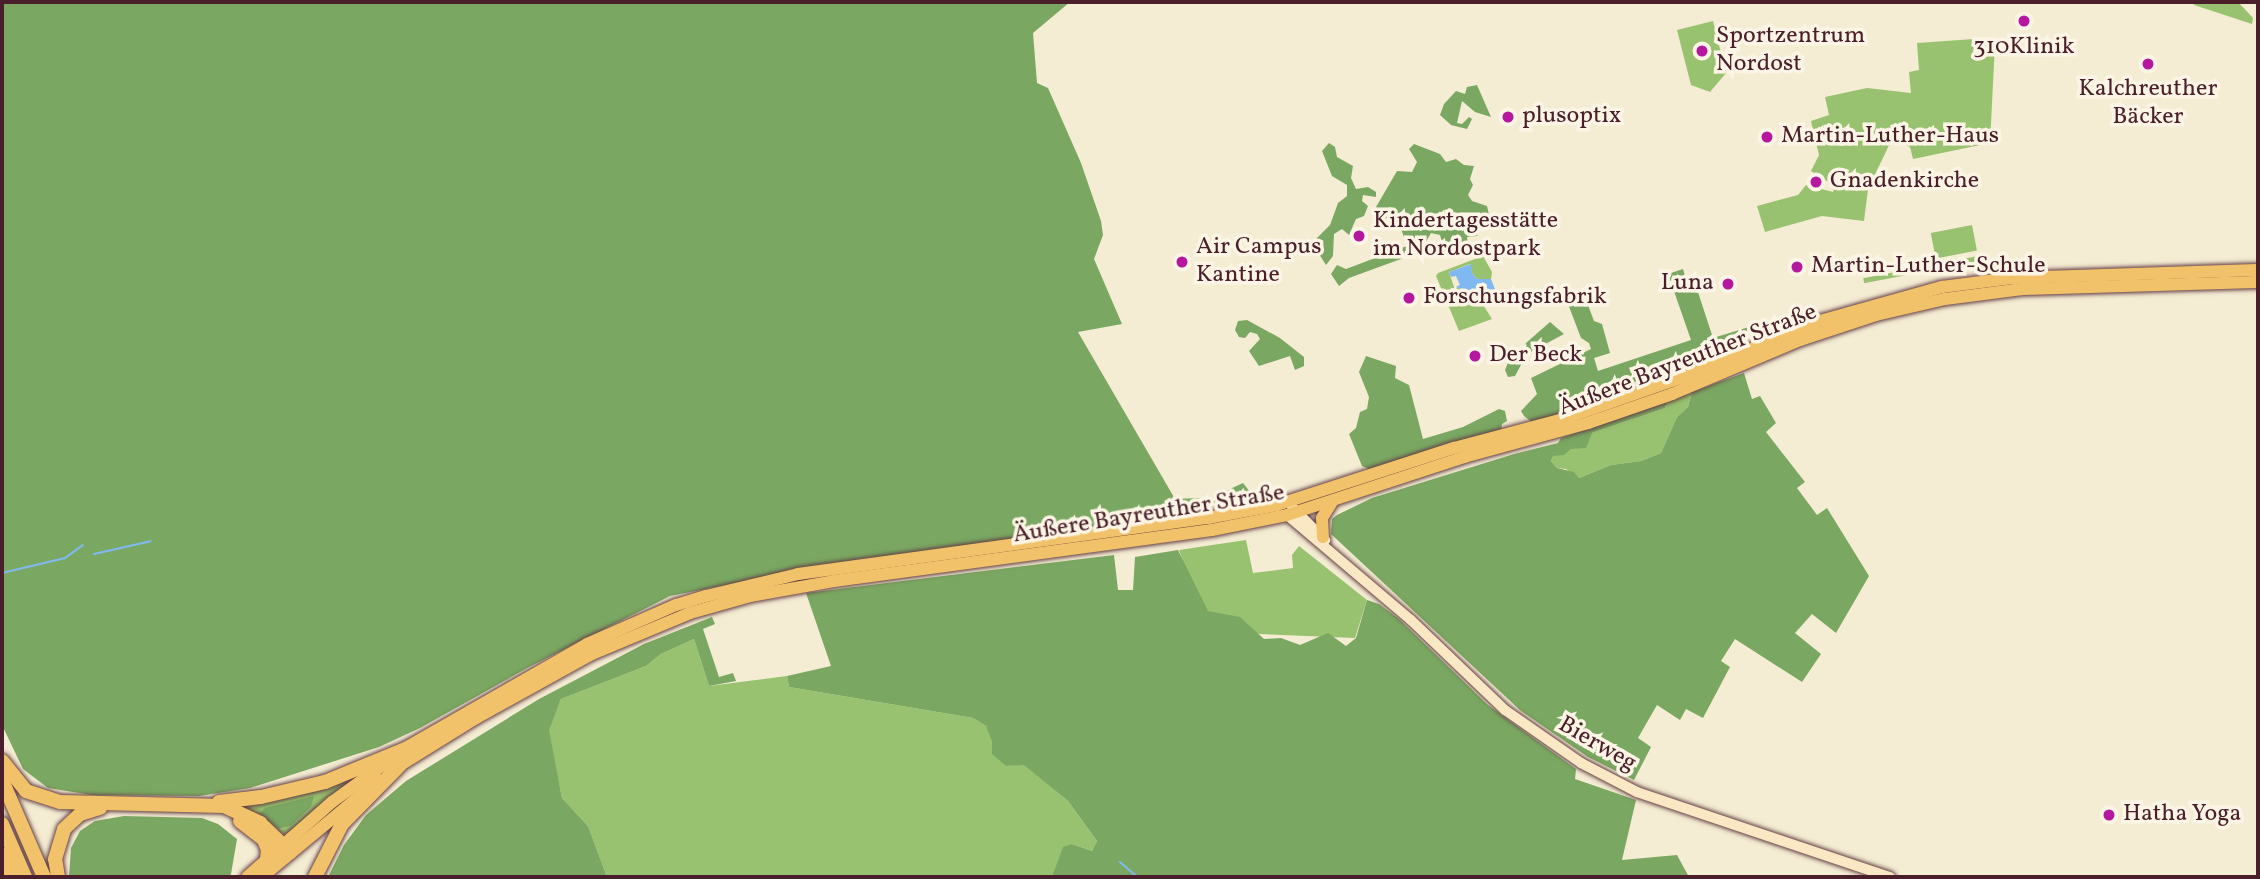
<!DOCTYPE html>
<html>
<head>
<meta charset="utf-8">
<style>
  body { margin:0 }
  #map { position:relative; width:2260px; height:879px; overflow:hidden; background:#f4ecd3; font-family:Vollkorn,serif }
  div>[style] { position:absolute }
  .green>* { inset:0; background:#98c26f; transform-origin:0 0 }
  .forest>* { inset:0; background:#7aa862 }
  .water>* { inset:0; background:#80b9f1 }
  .stream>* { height:2px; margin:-1px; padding:0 1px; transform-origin:1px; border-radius:1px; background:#80b9f1 }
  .roads { filter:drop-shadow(0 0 2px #643e44) drop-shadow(0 0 2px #643e44) }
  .secondary>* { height:10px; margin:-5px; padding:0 5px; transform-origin:5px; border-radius:5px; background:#fae7c3 }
  .primary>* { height:12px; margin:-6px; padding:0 6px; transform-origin:6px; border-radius:6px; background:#f2c26a }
  .motorway>* { height:14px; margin:-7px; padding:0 7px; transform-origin:7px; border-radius:7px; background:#f2c26a }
  .dots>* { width:19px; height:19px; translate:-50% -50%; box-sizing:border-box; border:4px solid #fcf5e5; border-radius:50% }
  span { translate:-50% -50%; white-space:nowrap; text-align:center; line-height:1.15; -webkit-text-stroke:7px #fcf5e5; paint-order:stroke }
  .poi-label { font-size:24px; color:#4a1f2b }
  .left { translate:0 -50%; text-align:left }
  .right { translate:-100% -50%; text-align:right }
  .street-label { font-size:24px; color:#4a1f2b }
  .frame { position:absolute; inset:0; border:4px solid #4a1f2b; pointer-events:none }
</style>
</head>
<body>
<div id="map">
  <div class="green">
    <i style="clip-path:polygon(2195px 2px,2238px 2px,2253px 18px,2252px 24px,2194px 5px)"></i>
    <i style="clip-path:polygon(1713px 21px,1726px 73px,1710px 92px,1691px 85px,1677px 30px)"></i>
    <i style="clip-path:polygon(1988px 38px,1989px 43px,1995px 44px,1990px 143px,1913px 159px,1910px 147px,1892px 139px,1868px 189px,1864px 221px,1822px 216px,1765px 232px,1757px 206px,1798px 195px,1806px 185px,1833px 192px,1835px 186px,1811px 171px,1819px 155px,1811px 121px,1829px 115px,1825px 97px,1867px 88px,1911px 93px,1909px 72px,1919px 70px,1917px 43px)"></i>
    <i style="left:1972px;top:225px;width:26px;height:42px;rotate:79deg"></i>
    <i style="left:1983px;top:255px;width:5px;height:122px;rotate:79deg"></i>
    <i style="clip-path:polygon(1483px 256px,1492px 272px,1491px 279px,1477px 279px,1472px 273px,1470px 264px,1449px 272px,1454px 287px,1475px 292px,1492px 319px,1459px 331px,1436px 276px,1438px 273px)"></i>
    <i style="clip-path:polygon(1692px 392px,1688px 407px,1677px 417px,1661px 453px,1641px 461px,1611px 465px,1579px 478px,1566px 469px,1557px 468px,1551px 461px,1553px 456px,1571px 449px,1592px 433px,1665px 408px,1667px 402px)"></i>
    <i style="clip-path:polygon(1246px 540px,1253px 573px,1293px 568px,1292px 555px,1299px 546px,1367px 600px,1355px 638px,1259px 634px,1201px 610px,1179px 550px)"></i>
    <i style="clip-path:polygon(694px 639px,709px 686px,787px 676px,789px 687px,973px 718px,986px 726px,1006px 766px,1024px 764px,1068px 801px,1097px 841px,1092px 851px,1072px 844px,1052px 877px,607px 877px,588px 826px,562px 798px,548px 730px,561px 699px,646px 666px,661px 654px)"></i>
    <i style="clip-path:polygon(evenodd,349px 780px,350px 782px,285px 835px,239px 808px,241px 803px,349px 780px,311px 807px,291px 826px,280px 829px,258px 815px,311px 807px)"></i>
  </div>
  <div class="forest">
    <i style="clip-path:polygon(2px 2px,1070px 2px,1033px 33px,1037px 83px,1048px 88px,1081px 163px,1101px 221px,1103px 235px,1094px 259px,1122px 324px,1078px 332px,1175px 499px,1199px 498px,1202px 514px,798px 571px,670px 596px,529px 667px,420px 728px,379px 747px,250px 788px,199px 796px,92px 795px,48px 788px,23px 769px,2px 725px)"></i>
    <i style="clip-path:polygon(1477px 85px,1491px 117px,1475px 112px,1462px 101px,1457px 123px,1462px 124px,1469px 117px,1472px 119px,1467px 129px,1451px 125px,1440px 115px,1444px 104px,1456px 91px,1465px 94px,1467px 87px)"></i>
    <i style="clip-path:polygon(1329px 143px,1335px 147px,1337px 157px,1353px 166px,1351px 178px,1356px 189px,1368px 187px,1376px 192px,1376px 197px,1363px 195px,1362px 201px,1368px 206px,1364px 216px,1356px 219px,1349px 235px,1342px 229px,1334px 234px,1333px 256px,1326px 265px,1312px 243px,1330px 225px,1338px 203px,1347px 196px,1347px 185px,1332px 176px,1322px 151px)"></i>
    <i style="clip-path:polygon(1414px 144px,1440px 154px,1446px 162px,1456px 159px,1464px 165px,1474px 166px,1470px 179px,1473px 185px,1468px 195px,1472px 201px,1487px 206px,1490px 219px,1484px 219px,1477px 236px,1467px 237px,1468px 246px,1453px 254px,1444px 248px,1440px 235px,1431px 233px,1420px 252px,1349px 278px,1339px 286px,1331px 274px,1337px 265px,1346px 269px,1407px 246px,1397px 217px,1383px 219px,1376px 207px,1397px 171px,1412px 172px,1417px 162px,1409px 149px)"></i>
    <i style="clip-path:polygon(1683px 269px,1686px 279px,1693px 277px,1713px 338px,1749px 327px,1745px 335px,1735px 339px,1741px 345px,1739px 350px,1685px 371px,1689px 360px,1683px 356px,1674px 368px,1611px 390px,1591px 404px,1533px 423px,1524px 416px,1521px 411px,1537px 394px,1531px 378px,1591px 349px,1589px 343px,1581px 338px,1568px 304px,1585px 297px,1594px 321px,1602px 324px,1610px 353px,1594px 358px,1598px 371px,1691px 340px,1668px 274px)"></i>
    <i style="clip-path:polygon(1247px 320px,1280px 338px,1304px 357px,1304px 366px,1295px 370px,1290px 356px,1259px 366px,1249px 351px,1260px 339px,1257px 334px,1250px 332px,1245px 338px,1239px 337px,1235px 330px,1238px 321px)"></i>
    <i style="clip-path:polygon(1550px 322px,1564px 334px,1527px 354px,1515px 376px,1508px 377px,1505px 370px,1510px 358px,1522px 352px,1526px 343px)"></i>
    <i style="clip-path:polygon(1366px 356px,1396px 366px,1395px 378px,1409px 385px,1423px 439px,1463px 427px,1499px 409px,1505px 411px,1507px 421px,1502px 424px,1501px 431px,1371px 470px,1362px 466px,1349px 434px,1356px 428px,1360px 412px,1367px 409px,1369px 397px,1359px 372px)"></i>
    <i style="clip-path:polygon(1744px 373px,1752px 399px,1760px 396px,1776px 423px,1766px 432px,1805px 482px,1797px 488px,1817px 515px,1827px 508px,1869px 576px,1836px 633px,1812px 614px,1795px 633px,1821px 654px,1802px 682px,1735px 639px,1721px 661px,1730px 667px,1703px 718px,1686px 709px,1680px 720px,1657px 705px,1638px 738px,1651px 747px,1634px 780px,1588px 757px,1521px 711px,1331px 534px,1332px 519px,1337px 515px,1372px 498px,1514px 454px,1558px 443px,1561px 438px,1667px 402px,1665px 408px,1592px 433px,1586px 448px,1571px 449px,1564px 455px,1553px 456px,1551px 461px,1557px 468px,1574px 472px,1579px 478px,1611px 465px,1641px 461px,1661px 453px,1677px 417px,1688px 407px,1692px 392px)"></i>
    <i style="clip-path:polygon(1243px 483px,1250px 492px,1247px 500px,1216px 506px,1213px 503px,1217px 495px)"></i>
    <i style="clip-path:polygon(1178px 550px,1208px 611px,1240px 617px,1264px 639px,1281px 638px,1300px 645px,1328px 633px,1346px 646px,1356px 638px,1367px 600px,1379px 604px,1399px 619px,1488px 705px,1576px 769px,1575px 779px,1636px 800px,1622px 860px,1677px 855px,1689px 877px,1052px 877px,1063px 847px,1072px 844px,1092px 851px,1097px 841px,1068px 801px,1024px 765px,1006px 766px,992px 754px,992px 741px,986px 726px,973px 718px,789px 687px,787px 676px,831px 666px,806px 593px,1114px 555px,1118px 590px,1133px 590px,1135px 557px)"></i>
    <i style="clip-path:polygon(712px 617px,715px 624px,703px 629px,719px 677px,733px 673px,736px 681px,709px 686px,694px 639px,661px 654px,646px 666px,561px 699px,549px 730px,562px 798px,588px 826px,607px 877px,328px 877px,344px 845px,366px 815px,406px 781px,539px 699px,644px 644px)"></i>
    <i style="clip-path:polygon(314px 796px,311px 807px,291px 826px,279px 829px,258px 815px,265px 808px)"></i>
    <i style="clip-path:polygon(124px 816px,202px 818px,218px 824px,237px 839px,231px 874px,229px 877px,69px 877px,71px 848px,80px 831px,95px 821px)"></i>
  </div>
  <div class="water">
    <i style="clip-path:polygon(1471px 264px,1472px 273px,1477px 279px,1491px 279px,1496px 292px,1483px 298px,1486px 305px,1480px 304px,1475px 292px,1455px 287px,1460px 285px,1456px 276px,1451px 277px,1449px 272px)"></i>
  </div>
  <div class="stream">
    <i style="left:94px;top:554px;width:58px;rotate:-12.8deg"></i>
    <i style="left:2px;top:573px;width:65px;rotate:-13.4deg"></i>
    <i style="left:65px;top:558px;width:22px;rotate:-36deg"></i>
    <i style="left:1120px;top:862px;width:23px;rotate:41deg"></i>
  </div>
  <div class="roads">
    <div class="secondary">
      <i style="left:1292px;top:507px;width:47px;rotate:45deg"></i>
      <i style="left:1287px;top:515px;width:162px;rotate:40.3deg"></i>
      <i style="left:1411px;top:620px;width:130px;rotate:43.8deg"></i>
      <i style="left:1505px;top:710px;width:93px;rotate:34.9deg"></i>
      <i style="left:1581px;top:763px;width:63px;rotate:27.4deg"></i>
      <i style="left:1637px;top:792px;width:267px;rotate:18.6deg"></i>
    </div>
    <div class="primary">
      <i style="left:1323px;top:537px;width:19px;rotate:-93deg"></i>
      <i style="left:1322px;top:518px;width:19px;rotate:-58deg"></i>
      <i style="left:394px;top:769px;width:97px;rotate:-31.9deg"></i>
      <i style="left:476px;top:718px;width:132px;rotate:-28.9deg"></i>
      <i style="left:592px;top:654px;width:106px;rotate:-22.7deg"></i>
      <i style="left:690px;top:613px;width:62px;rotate:-15.8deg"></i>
      <i style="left:750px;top:596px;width:85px;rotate:-10.1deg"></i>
      <i style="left:834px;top:581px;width:381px;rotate:-7.7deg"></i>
      <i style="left:1212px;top:530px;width:76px;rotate:-11.3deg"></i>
      <i style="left:1287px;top:515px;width:186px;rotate:-18.1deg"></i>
      <i style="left:1464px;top:457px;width:129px;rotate:-15.3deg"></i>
      <i style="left:1588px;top:423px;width:89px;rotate:-19deg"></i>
      <i style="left:1672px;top:394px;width:139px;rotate:-22.9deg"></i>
      <i style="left:1800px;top:340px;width:80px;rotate:-18.2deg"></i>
      <i style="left:1876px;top:315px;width:71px;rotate:-13.1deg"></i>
      <i style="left:1945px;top:299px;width:78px;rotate:-7.4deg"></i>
      <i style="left:2022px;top:289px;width:236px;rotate:-1.7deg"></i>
      <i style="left:247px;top:877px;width:113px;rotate:-41.4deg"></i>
      <i style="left:332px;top:802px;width:95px;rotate:-36deg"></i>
      <i style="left:409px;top:746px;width:205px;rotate:-29.8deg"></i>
      <i style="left:587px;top:644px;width:97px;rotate:-23.7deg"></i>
      <i style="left:676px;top:605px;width:31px;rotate:-17deg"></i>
      <i style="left:706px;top:596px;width:95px;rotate:-13.4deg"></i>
      <i style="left:798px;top:574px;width:414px;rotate:-7.8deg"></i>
      <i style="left:1208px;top:518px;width:70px;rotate:-10.7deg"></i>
      <i style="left:1277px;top:505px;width:186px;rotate:-17.9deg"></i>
      <i style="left:1454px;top:448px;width:113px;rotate:-14.9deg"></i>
      <i style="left:1563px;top:419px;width:127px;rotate:-19.3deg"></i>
      <i style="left:1683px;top:377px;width:148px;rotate:-22.2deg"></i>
      <i style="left:1820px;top:321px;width:127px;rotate:-15.6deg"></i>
      <i style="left:1942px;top:287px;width:71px;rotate:-7.3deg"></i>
      <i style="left:2012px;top:278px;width:246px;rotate:-1.9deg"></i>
      <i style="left:262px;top:877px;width:152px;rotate:-39.7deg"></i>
    </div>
    <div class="motorway">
      <i style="left:2px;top:761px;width:38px;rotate:51deg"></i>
      <i style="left:26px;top:791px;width:36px;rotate:18deg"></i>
      <i style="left:60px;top:802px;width:164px;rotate:1.4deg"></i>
      <i style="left:224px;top:806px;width:40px;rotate:25deg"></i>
      <i style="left:260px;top:823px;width:42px;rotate:44deg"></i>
      <i style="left:2px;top:780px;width:106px;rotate:66.6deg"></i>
      <i style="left:219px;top:802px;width:42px;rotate:-6.8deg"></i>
      <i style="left:261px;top:797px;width:66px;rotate:-13.2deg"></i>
      <i style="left:325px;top:782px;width:87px;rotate:-22.4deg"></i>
      <i style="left:240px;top:821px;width:31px;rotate:38deg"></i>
      <i style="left:264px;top:840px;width:11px;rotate:68deg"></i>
      <i style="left:268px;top:850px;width:9px;rotate:96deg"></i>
      <i style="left:2px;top:824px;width:58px;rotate:66.5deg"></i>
      <i style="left:2px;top:854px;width:25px;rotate:67deg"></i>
      <i style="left:58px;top:877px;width:18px;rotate:-99deg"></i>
      <i style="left:55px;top:859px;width:31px;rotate:-73deg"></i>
      <i style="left:64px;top:829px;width:22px;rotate:-43deg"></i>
      <i style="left:80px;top:814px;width:21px;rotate:-17deg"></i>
      <i style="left:315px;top:877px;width:59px;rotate:-63deg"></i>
      <i style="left:342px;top:824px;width:83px;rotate:-45.5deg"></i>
    </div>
  </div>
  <div class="dots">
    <i style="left:2024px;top:21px;background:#b5179e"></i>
    <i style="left:1702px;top:51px;background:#b5179e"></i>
    <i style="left:2148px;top:64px;background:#b5179e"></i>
    <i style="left:1508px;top:117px;background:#b5179e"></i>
    <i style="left:1767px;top:137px;background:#b5179e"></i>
    <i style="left:1816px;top:182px;background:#b5179e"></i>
    <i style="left:1359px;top:236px;background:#b5179e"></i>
    <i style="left:1182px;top:262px;background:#b5179e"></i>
    <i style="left:1797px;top:267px;background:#b5179e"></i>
    <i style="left:1728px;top:284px;background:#b5179e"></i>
    <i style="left:1409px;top:298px;background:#b5179e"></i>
    <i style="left:1475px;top:356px;background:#b5179e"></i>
    <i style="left:2109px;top:815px;background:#b5179e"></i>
  </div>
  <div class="poi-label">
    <span class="left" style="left:1716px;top:51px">Sportzentrum<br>Nordost</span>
    <span style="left:2024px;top:48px">310Klinik</span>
    <span style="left:2148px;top:104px">Kalchreuther<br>Bäcker</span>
    <span class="left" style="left:1522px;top:117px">plusoptix</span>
    <span class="left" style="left:1781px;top:137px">Martin-Luther-Haus</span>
    <span class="left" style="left:1830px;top:182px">Gnadenkirche</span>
    <span class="left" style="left:1373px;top:236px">Kindertagesstätte<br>im Nordostpark</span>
    <span class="left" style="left:1196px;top:262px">Air Campus<br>Kantine</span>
    <span class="left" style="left:1811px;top:267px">Martin-Luther-Schule</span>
    <span class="right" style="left:1714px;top:284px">Luna</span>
    <span class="left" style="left:1423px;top:298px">Forschungsfabrik</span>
    <span class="left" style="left:1489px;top:356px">Der Beck</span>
    <span class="left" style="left:2123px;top:815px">Hatha Yoga</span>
  </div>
  <div class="street-label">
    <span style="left:1688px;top:361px;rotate:-21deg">Äußere Bayreuther Straße</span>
    <span style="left:1149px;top:515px;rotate:-9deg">Äußere Bayreuther Straße</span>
    <span style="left:1597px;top:745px;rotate:30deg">Bierweg</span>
  </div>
  <div class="frame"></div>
</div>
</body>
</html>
